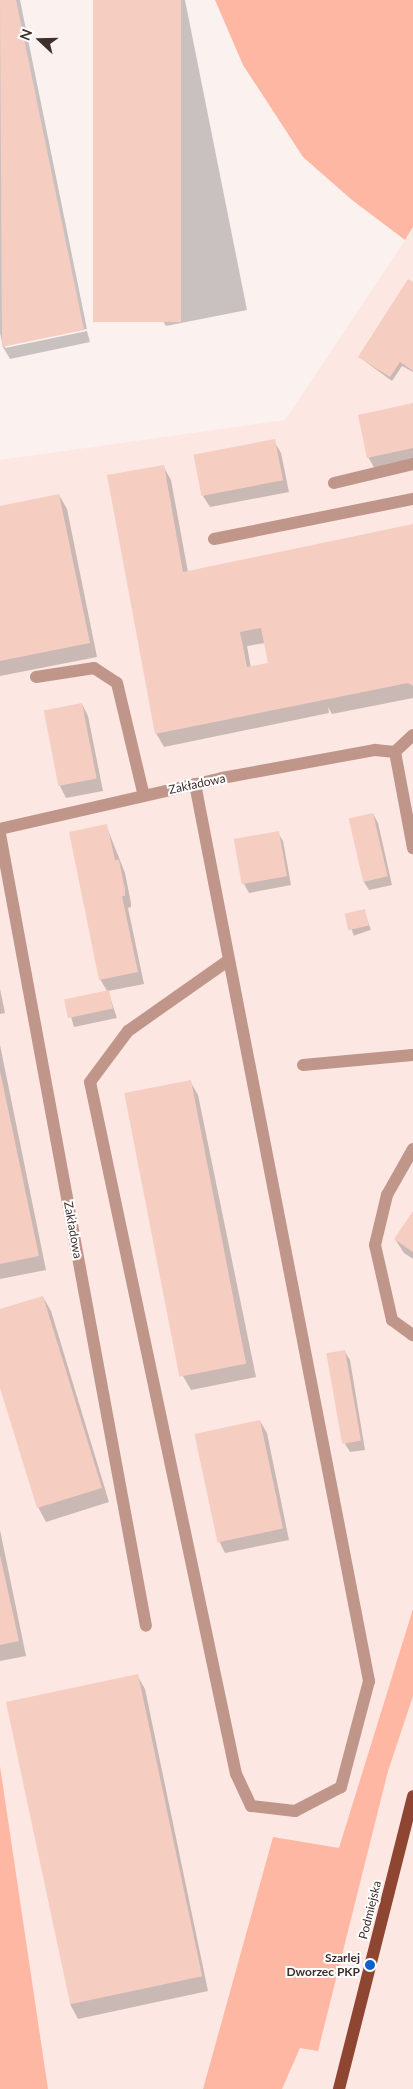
<!DOCTYPE html>
<html>
<head>
<meta charset="utf-8">
<style>
  body { margin:0 }
  #map { position:relative; width:413px; height:2089px; overflow:hidden; background:#fbf2f0; font-family:Lato,sans-serif }
  div>[style] { position:absolute }
  .built>* { inset:0; background:#fce7e2 }
  .green>* { inset:0; background:#fdb7a2 }
  .shadow>* { inset:0; background:#0003; transform-origin:0 0 }
  .building>* { inset:0; background:#f5cdc1; transform-origin:0 0 }
  .minor>* { height:12px; margin:-6px; padding:0 6px; transform-origin:6px; border-radius:6px; background:#c1968a }
  .major>* { height:12px; margin:-6px; padding:0 6px; transform-origin:6px; border-radius:6px; background:#8e4632 }
  .dots>* { width:14px; height:14px; translate:-50% -50%; box-sizing:border-box; border:2px solid #fff; border-radius:50% }
  span { translate:-50% -50%; white-space:nowrap; text-align:center; line-height:1.15; -webkit-text-stroke:4px #fff; paint-order:stroke }
  .street-label { font-size:12px; color:#3f2f2a }
  .poi-label { font-size:12px; color:#3f2f2a; font-weight:700 }
  .right { translate:-100% -50%; text-align:right }
  .north { position:absolute; left:15px; top:15px; width:50px; height:50px; -webkit-text-stroke:4px #fff; paint-order:stroke; rotate:291deg; font-size:14px; font-weight:700; line-height:20px; text-align:center; color:#3f2f2a }
  .north::after { content:''; display:block; margin:auto; width:18px; height:22px; background:#3f2f2a; clip-path:polygon(50% 0,100% 100%,50% 72%,0 100%) }
</style>
</head>
<body>
<div id="map">
  <div class="built">
    <i style="clip-path:polygon(413px 228px,413px 2089px,282px 2089px,300px 2048px,203px 2089px,48px 2089px,0 1766px,0 460px,285px 420px)"></i>
  </div>
  <div class="green">
    <i style="clip-path:polygon(215px 0,413px 0,413px 227px,405px 240px,352px 200px,303px 157px,243px 65px)"></i>
    <i style="clip-path:polygon(413px 1609px,413px 1696px,388px 1771px,318px 2051px,300px 2048px,282px 2089px,203px 2089px,273px 1837px,339px 1848px)"></i>
    <i style="clip-path:polygon(0 1766px,48px 2089px,0 2089px)"></i>
  </div>
  <div class="shadow">
    <i style="clip-path:polygon(0 0,20px 0,87px 329px,5px 345px,5px 348px,87px 331px,90px 342px,10px 359px,3px 347px,0 333px)"></i>
    <i style="clip-path:polygon(94px 0,185px 0,247px 310px,166px 326px,159px 315px)"></i>
    <i style="clip-path:polygon(413px 284px,413px 372px,402px 366px,392px 381px,359px 357px)"></i>
    <i style="clip-path:polygon(413px 404px,413px 461px,375px 469px,368px 457px)"></i>
    <i style="clip-path:polygon(274px 441px,281px 453px,289px 492px,210px 507px,203px 496px)"></i>
    <i style="clip-path:polygon(evenodd,163px 466px,171px 480px,188px 572px,413px 526px,413px 698px,332px 714px,328px 707px,329px 713px,164px 747px,156px 733px,163px 466px,265px 643px,270px 664px,251px 668px,247px 646px,265px 643px)"></i>
    <i style="clip-path:polygon(59px 495px,67px 509px,97px 657px,0 676px,0 507px)"></i>
    <i style="clip-path:polygon(82px 704px,88px 716px,103px 791px,66px 798px,60px 786px)"></i>
    <i style="clip-path:polygon(373px 814px,378px 823px,392px 885px,369px 890px,364px 882px)"></i>
    <i style="clip-path:polygon(106px 825px,125px 873px,131px 903px,131px 907px,128px 908px,144px 984px,108px 991px,117px 1018px,74px 1027px,66px 1000px,107px 991px,100px 979px)"></i>
    <i style="clip-path:polygon(278px 833px,283px 841px,291px 885px,249px 893px,244px 884px,236px 840px)"></i>
    <i style="left:364px;top:910px;width:21px;height:18px;rotate:71deg"></i>
    <i style="clip-path:polygon(0 989px,5px 1013px,0 1014px)"></i>
    <i style="clip-path:polygon(0 1045px,46px 1270px,0 1279px)"></i>
    <i style="clip-path:polygon(190px 1081px,198px 1095px,256px 1377px,191px 1390px,183px 1376px,126px 1094px)"></i>
    <i style="clip-path:polygon(413px 1213px,413px 1259px,404px 1253px,395px 1239px)"></i>
    <i style="clip-path:polygon(43px 1297px,51px 1311px,109px 1502px,46px 1522px,38px 1507px,0 1384px,0 1310px)"></i>
    <i style="clip-path:polygon(345px 1352px,350px 1360px,365px 1450px,350px 1452px,345px 1444px)"></i>
    <i style="clip-path:polygon(260px 1421px,267px 1433px,289px 1540px,225px 1553px,219px 1541px)"></i>
    <i style="clip-path:polygon(0 1530px,26px 1656px,0 1661px)"></i>
    <i style="clip-path:polygon(137px 1675px,145px 1689px,208px 1991px,78px 2019px,70px 2004px)"></i>
  </div>
  <div class="building">
    <i style="clip-path:polygon(0 0,16px 0,84px 330px,2px 347px)"></i>
    <i style="left:93px;top:0;width:88px;height:322px"></i>
    <i style="clip-path:polygon(408px 279px,413px 282px,413px 371px,400px 362px,390px 377px,358px 357px)"></i>
    <i style="clip-path:polygon(413px 403px,413px 448px,367px 458px,358px 415px)"></i>
    <i style="left:275px;top:439px;width:42px;height:83px;rotate:79deg"></i>
    <i style="clip-path:polygon(evenodd,164px 465px,183px 572px,413px 524px,413px 686px,408px 683px,155px 734px,107px 475px,164px 465px,261px 628px,268px 663px,247px 667px,240px 632px,261px 628px)"></i>
    <i style="clip-path:polygon(59px 494px,90px 643px,0 661px,0 506px)"></i>
    <i style="left:82px;top:703px;width:77px;height:39px;rotate:79deg"></i>
    <i style="left:373px;top:813px;width:65px;height:25px;rotate:77deg"></i>
    <i style="clip-path:polygon(107px 824px,115px 860px,119px 860px,125px 890px,125px 896px,122px 896px,138px 972px,99px 980px,69px 832px)"></i>
    <i style="left:279px;top:831px;width:46px;height:46px;rotate:80deg"></i>
    <i style="left:365px;top:909px;width:17px;height:21px;rotate:77deg"></i>
    <i style="left:109px;top:990px;width:19px;height:46px;rotate:78deg"></i>
    <i style="clip-path:polygon(0 1071px,39px 1256px,0 1264px)"></i>
    <i style="left:191px;top:1080px;width:289px;height:68px;rotate:79deg"></i>
    <i style="clip-path:polygon(413px 1211px,413px 1252px,394px 1239px)"></i>
    <i style="clip-path:polygon(43px 1296px,102px 1488px,37px 1508px,0 1388px,0 1309px)"></i>
    <i style="left:345px;top:1350px;width:92px;height:19px;rotate:80deg"></i>
    <i style="left:260px;top:1420px;width:111px;height:67px;rotate:78deg"></i>
    <i style="clip-path:polygon(0 1555px,19px 1641px,0 1645px)"></i>
    <i style="left:138px;top:1674px;width:309px;height:135px;rotate:78deg"></i>
  </div>
  <div class="minor">
    <i style="left:334px;top:483px;width:81px;rotate:-13.5deg"></i>
    <i style="left:214px;top:539px;width:203px;rotate:-11.4deg"></i>
    <i style="left:36px;top:677px;width:59px;rotate:-8.8deg"></i>
    <i style="left:94px;top:668px;width:27px;rotate:33deg"></i>
    <i style="left:117px;top:683px;width:116px;rotate:76.6deg"></i>
    <i style="left:413px;top:735px;width:25px;rotate:137deg"></i>
    <i style="left:395px;top:752px;width:98px;rotate:79.4deg"></i>
    <i style="left:195px;top:784px;width:914px;rotate:79.02deg"></i>
    <i style="left:369px;top:1681px;width:110px;rotate:104.8deg"></i>
    <i style="left:341px;top:1787px;width:52px;rotate:152.4deg"></i>
    <i style="left:295px;top:1811px;width:44px;rotate:-173.5deg"></i>
    <i style="left:251px;top:1806px;width:35px;rotate:-115deg"></i>
    <i style="left:236px;top:1774px;width:707px;rotate:-101.91deg"></i>
    <i style="left:90px;top:1082px;width:64px;rotate:-53.3deg"></i>
    <i style="left:128px;top:1031px;width:123px;rotate:-35.1deg"></i>
    <i style="left:0;top:829px;width:228px;rotate:-12.9deg"></i>
    <i style="left:222px;top:778px;width:156px;rotate:-10.4deg"></i>
    <i style="left:375px;top:750px;width:20px;rotate:6deg"></i>
    <i style="left:0;top:834px;width:805px;rotate:79.56deg"></i>
    <i style="left:303px;top:1065px;width:110px;rotate:-5.2deg"></i>
    <i style="left:413px;top:1149px;width:53px;rotate:119.5deg"></i>
    <i style="left:387px;top:1195px;width:51px;rotate:103.5deg"></i>
    <i style="left:375px;top:1245px;width:77px;rotate:77.2deg"></i>
    <i style="left:392px;top:1320px;width:26px;rotate:36deg"></i>
  </div>
  <div class="major">
    <i style="left:339px;top:2089px;width:302px;rotate:-75.8deg"></i>
  </div>
  <div class="dots">
    <i style="left:370px;top:1965px;background:#0d61ca"></i>
  </div>
  <div class="street-label">
    <span style="left:197px;top:784px;rotate:-12deg">Zakładowa</span>
    <span style="left:73px;top:1230px;rotate:80deg">Zakładowa</span>
    <span style="left:370px;top:1910px;rotate:-76deg">Podmiejska</span>
  </div>
  <div class="poi-label">
    <span class="right" style="left:360px;top:1965px">Szarlej<br>Dworzec PKP</span>
  </div>
  <div class="north">N</div>
</div>
</body>
</html>
